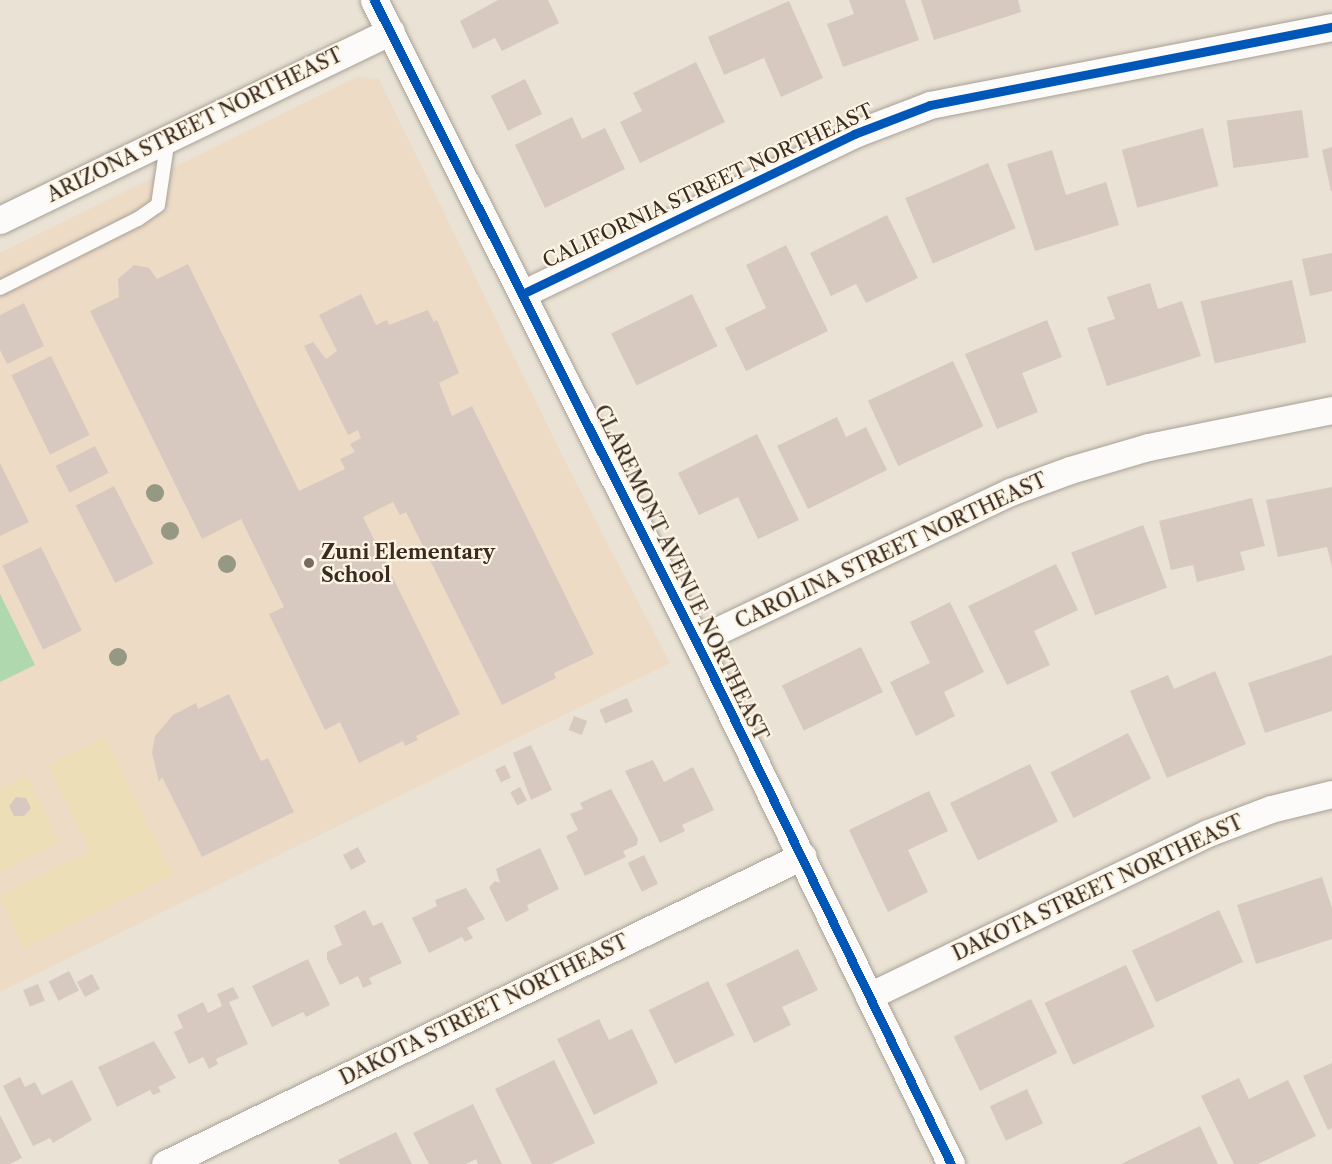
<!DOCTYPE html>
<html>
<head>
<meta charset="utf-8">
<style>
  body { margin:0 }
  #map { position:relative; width:1332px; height:1164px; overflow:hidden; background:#eae2d4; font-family:"Libre Caslon Text",serif }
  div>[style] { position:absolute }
  .built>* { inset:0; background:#eddbc6 }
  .green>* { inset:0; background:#afd8af }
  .sand>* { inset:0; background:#ecdeb6 }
  .building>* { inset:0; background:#d7c9c0; transform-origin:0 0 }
  .roads { filter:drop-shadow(0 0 2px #a7a197) drop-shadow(0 0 2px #a7a197) }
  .lane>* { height:14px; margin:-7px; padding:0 7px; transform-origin:7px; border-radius:7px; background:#fcfbf9 }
  .street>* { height:27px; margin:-13.5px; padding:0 13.5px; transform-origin:13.5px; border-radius:13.5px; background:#fcfbf9 }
  .cycleway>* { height:9px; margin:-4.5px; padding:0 4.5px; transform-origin:4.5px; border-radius:4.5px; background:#0057b8 }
  .trees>* { width:18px; height:18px; margin:-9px; border-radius:50%; background:#959883 }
  .dots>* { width:16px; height:16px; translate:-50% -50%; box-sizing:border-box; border:3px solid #fcf5e5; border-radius:50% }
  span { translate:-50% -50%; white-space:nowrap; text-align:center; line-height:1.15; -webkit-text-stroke:4.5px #fcf5e5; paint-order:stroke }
  .street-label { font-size:20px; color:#3b2a1e }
  .poi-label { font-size:20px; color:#3b2a1e; font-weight:700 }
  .left { translate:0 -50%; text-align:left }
</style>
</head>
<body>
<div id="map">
  <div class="built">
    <i style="clip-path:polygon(357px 77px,379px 79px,566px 463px,670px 663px,0 992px,0 253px)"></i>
  </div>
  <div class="green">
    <i style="clip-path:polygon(0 594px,35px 665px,0 682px)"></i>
  </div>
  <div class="sand">
    <i style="clip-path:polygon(105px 737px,173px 875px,23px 949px,0 895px,90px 851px,48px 765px)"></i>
    <i style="clip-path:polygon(27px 775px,60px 842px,0 872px,0 788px)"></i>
  </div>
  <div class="building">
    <i style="clip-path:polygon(498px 0,548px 0,559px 23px,502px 51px,495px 38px,473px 49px,460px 21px)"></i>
    <i style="clip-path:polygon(849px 0,905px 0,919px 40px,843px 67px,827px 24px,854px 14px)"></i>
    <i style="clip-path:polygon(921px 0,1018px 0,1021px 12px,934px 40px)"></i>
    <i style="clip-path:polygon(789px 1px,823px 78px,781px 97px,764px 58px,724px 75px,708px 37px)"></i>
    <i style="clip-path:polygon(696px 62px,725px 122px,640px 163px,620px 122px,642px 111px,633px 93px)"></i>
    <i style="left:525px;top:79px;width:39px;height:38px;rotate:64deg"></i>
    <i style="left:1302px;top:110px;width:48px;height:76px;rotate:82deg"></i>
    <i style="clip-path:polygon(572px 117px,582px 139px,605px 128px,625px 169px,545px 208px,515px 145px)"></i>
    <i style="left:1203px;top:128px;width:60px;height:84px;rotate:75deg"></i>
    <i style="clip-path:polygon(1332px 147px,1332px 191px,1331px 191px,1322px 150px)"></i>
    <i style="clip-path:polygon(1052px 150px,1066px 195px,1106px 182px,1119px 225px,1035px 251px,1007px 164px)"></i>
    <i style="left:988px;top:163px;width:71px;height:90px;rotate:67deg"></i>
    <i style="clip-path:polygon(887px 215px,918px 278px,866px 303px,856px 284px,831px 296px,810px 253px)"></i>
    <i style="clip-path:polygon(786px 245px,828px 331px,746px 371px,725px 328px,766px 308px,746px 265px)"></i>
    <i style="clip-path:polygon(1332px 253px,1332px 291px,1310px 296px,1302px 259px)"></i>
    <i style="clip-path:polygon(188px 264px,299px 491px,345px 469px,340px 459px,355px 452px,350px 444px,361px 438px,358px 430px,348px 435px,304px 346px,313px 342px,326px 359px,337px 351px,319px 315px,361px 294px,376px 325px,387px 320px,389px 325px,428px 310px,434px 322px,437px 320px,459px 373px,439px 383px,451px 413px,452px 416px,472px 406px,594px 654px,554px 673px,556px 678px,502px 705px,406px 512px,400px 515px,393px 502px,363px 517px,460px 714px,416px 736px,418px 740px,405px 746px,403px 741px,359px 763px,340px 722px,325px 730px,269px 614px,284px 607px,241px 519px,202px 539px,90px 311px,119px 297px,118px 279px,134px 265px,149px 268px,157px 279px)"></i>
    <i style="left:1292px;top:280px;width:64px;height:94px;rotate:77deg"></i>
    <i style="clip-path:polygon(1150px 283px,1158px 309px,1182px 301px,1201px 356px,1107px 386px,1087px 328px,1115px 319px,1107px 297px)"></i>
    <i style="left:692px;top:294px;width:58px;height:90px;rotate:64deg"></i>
    <i style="clip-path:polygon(24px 303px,44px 346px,7px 364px,0 350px,0 315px)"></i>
    <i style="clip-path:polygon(1047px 320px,1062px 357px,1022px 373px,1038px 412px,997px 429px,965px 354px)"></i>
    <i style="left:51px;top:356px;width:88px;height:44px;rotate:64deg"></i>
    <i style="left:953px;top:361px;width:72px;height:94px;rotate:65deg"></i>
    <i style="clip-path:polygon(837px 417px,846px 437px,866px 427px,887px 470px,808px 509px,777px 446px)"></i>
    <i style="clip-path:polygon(757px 434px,799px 520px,758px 539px,738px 497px,699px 515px,678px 473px)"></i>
    <i style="left:95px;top:446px;width:30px;height:44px;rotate:63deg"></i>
    <i style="clip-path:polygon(0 463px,29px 522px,0 536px)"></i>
    <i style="left:114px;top:486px;width:87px;height:43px;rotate:63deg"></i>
    <i style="clip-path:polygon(1332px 487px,1332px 567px,1327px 547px,1278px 557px,1266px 500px)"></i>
    <i style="clip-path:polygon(1252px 498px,1265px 546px,1240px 552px,1245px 570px,1197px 582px,1193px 565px,1171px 570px,1159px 521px)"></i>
    <i style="left:1143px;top:525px;width:67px;height:77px;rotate:69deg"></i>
    <i style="left:41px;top:547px;width:93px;height:43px;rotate:64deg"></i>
    <i style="clip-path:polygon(1056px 564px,1078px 610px,1034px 631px,1050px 665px,1007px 685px,968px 606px)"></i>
    <i style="clip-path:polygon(950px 602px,984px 672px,944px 692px,955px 716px,916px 736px,890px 682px,930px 663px,910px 622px)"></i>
    <i style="left:861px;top:647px;width:50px;height:88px;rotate:64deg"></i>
    <i style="clip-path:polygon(1332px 655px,1332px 711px,1265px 733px,1248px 683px)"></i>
    <i style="clip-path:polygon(1215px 671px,1246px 744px,1167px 778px,1130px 691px,1168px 675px,1174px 689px)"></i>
    <i style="clip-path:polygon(229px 694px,261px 761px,268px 758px,294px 812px,202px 857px,162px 777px,159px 782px,152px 753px,155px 736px,173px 715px,196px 703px,198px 709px)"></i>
    <i style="left:627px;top:698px;width:15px;height:30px;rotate:67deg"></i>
    <i style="left:574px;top:716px;width:14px;height:15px;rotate:21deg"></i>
    <i style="left:1128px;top:733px;width:51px;height:87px;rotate:63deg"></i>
    <i style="clip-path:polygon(531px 745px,552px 790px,531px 800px,513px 753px)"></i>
    <i style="clip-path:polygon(653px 760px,664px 782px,693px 767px,714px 810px,682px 825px,685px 831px,660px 843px,625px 771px)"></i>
    <i style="left:1030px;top:764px;width:64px;height:89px;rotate:64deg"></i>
    <i style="left:505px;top:765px;width:14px;height:11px;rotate:65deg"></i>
    <i style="left:520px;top:787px;width:15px;height:11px;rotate:62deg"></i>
    <i style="clip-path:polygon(611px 789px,638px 839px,637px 845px,623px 851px,626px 857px,585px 876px,566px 836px,578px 830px,570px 814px,583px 809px,580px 803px)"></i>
    <i style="clip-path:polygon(929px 791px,948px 831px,908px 850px,928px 892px,888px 912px,849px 830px)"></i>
    <i style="clip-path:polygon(16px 797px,26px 798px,31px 808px,24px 816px,14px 816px,9px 806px)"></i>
    <i style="left:358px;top:847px;width:17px;height:17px;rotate:62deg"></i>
    <i style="clip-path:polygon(540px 848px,559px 889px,527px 905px,529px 910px,506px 922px,489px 887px,495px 881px,500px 883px,496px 869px)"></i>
    <i style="left:644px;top:855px;width:32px;height:18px;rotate:64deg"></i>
    <i style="clip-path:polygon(1322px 877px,1332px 908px,1332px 939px,1256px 964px,1237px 905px)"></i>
    <i style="clip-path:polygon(466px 888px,485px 919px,467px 928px,473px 938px,465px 942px,462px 937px,429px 953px,412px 918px,437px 906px,435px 900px)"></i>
    <i style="clip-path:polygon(365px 910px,373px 926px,382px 922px,402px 963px,369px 978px,372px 984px,363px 988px,358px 976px,340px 985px,327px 959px,327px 952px,342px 945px,334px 926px)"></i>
    <i style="left:1219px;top:910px;width:57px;height:96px;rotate:65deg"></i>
    <i style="clip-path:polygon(798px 949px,818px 990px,782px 1007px,791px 1025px,754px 1043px,726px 984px)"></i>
    <i style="clip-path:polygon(308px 959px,330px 1005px,306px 1017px,303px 1012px,272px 1027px,252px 986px)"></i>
    <i style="left:1126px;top:965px;width:68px;height:90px;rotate:65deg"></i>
    <i style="left:69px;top:971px;width:22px;height:23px;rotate:63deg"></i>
    <i style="left:92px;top:974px;width:17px;height:17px;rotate:62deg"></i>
    <i style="left:708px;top:981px;width:60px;height:66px;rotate:64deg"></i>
    <i style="left:38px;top:984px;width:18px;height:16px;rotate:68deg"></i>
    <i style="clip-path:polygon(233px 987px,239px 998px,229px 1002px,248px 1044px,216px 1059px,218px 1064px,209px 1069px,203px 1057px,189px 1064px,174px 1032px,183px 1028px,177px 1015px,203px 1002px,208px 1013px,222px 1006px,217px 994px)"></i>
    <i style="left:1031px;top:999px;width:60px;height:86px;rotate:64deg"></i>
    <i style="clip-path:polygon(599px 1019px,609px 1040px,632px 1029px,658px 1083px,594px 1115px,557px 1039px)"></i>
    <i style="clip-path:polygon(154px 1041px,176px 1078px,158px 1087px,161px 1092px,153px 1095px,150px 1090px,117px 1107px,98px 1067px)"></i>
    <i style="clip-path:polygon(554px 1060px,595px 1143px,551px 1164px,532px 1164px,495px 1089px)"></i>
    <i style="clip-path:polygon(1332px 1063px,1332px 1128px,1328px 1130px,1303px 1076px)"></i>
    <i style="clip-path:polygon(20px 1077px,25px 1087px,35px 1082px,42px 1095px,72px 1080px,92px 1120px,53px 1143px,50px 1138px,33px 1146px,3px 1086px)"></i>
    <i style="clip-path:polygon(1239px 1078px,1249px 1099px,1288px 1080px,1316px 1136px,1258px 1164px,1234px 1164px,1201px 1096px)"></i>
    <i style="left:1027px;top:1089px;width:38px;height:41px;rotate:65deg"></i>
    <i style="clip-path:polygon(473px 1104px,502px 1164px,478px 1164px,476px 1159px,466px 1164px,429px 1164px,413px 1133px)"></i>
    <i style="clip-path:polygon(0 1115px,22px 1158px,10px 1164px,0 1164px)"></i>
    <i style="clip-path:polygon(1200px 1126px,1218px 1164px,1121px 1164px)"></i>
    <i style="clip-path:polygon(396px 1132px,412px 1164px,340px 1164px,338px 1160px)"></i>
  </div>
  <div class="roads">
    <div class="lane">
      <i style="left:0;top:288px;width:154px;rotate:-26.6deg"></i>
      <i style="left:138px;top:219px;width:24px;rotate:-35deg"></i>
      <i style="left:158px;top:205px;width:68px;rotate:-81.5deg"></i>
    </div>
    <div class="street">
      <i style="left:374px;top:0;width:717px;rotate:63.33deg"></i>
      <i style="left:696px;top:641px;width:582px;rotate:64.01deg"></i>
      <i style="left:0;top:220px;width:434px;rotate:-25.8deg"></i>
      <i style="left:522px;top:294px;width:369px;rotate:-25.7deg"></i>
      <i style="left:854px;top:134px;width:81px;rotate:-20.9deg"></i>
      <i style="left:930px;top:105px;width:409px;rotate:-11deg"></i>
      <i style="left:696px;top:641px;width:348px;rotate:-25.4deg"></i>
      <i style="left:1010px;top:492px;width:64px;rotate:-20.1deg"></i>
      <i style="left:1070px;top:470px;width:81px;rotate:-16.4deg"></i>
      <i style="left:1148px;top:447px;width:188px;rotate:-11.4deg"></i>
      <i style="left:869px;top:996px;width:376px;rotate:-25.7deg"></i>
      <i style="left:1208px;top:833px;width:67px;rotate:-20.9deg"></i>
      <i style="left:1271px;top:809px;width:63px;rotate:-13.8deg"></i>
      <i style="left:165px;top:1164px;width:708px;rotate:-25.8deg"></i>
    </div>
  </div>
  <div class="cycleway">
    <i style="left:374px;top:0;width:717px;rotate:63.33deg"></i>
    <i style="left:696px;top:641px;width:582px;rotate:64.01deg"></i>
    <i style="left:522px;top:294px;width:369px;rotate:-25.7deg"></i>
    <i style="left:854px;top:134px;width:81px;rotate:-20.9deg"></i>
    <i style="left:930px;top:105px;width:409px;rotate:-11deg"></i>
  </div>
  <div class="trees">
    <i style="left:155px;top:493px"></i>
    <i style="left:170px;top:531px"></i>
    <i style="left:227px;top:564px"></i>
    <i style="left:118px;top:657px"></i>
  </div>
  <div class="dots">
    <i style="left:309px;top:563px;background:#786a5e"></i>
  </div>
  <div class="street-label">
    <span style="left:195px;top:125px;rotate:-26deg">ARIZONA STREET NORTHEAST</span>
    <span style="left:708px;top:186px;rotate:-25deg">CALIFORNIA STREET NORTHEAST</span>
    <span style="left:891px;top:551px;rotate:-25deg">CAROLINA STREET NORTHEAST</span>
    <span style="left:681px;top:573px;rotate:64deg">CLAREMONT AVENUE NORTHEAST</span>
    <span style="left:1098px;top:888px;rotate:-25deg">DAKOTA STREET NORTHEAST</span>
    <span style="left:484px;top:1010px;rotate:-26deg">DAKOTA STREET NORTHEAST</span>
  </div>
  <div class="poi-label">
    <span class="left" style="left:321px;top:564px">Zuni Elementary<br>School</span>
  </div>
</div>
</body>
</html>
